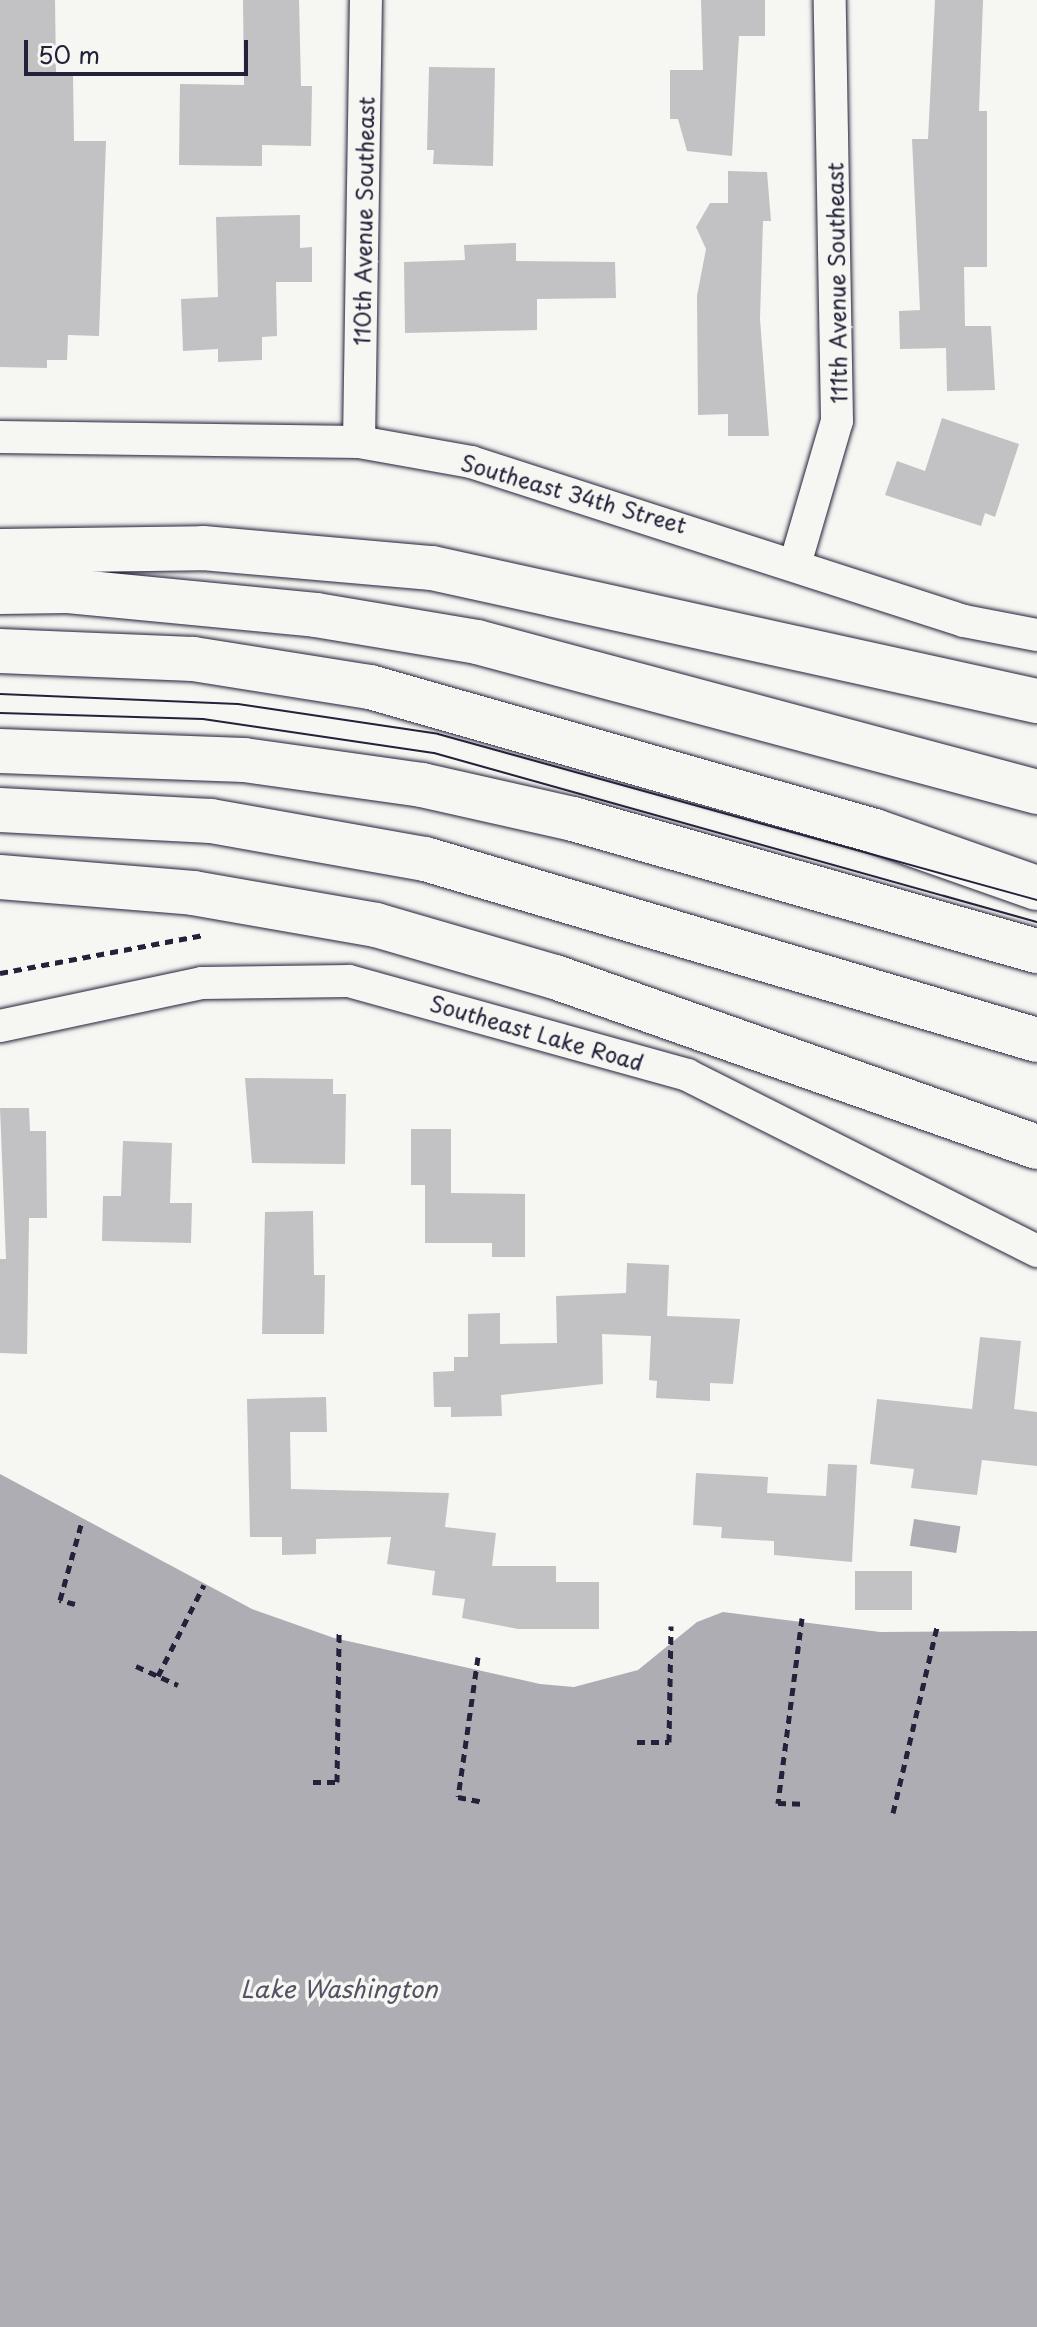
<!DOCTYPE html>
<html>
<head>
<meta charset="utf-8">
<style>
  body { margin:0 }
  #map { position:relative; width:1037px; height:2327px; overflow:hidden; background:#f6f6f2; font-family:"Playpen Sans",sans-serif }
  div>[style] { position:absolute }
  .water>* { inset:0; background:#adadb3; transform-origin:0 0 }
  .building>* { inset:0; background:#c2c2c4; transform-origin:0 0 }
  .path>* { height:5px; margin-top:-2.5px; transform-origin:0; background:repeating-linear-gradient(90deg,#22223b 0 8px,transparent 0 14px) }
  .roads { filter:drop-shadow(0 0 2px #22223b) drop-shadow(0 0 2px #22223b) }
  .minor>* { height:32px; margin:-16px; padding:0 16px; transform-origin:16px; border-radius:16px; background:#f6f6f2 }
  .highway>* { height:44px; margin:-22px; padding:0 22px; transform-origin:22px; border-radius:22px; background:#f6f6f2 }
  .tram>* { height:2px; margin:-1px; padding:0 1px; transform-origin:1px; border-radius:1px; background:#22223b }
  span { translate:-50% -50%; white-space:nowrap; text-align:center; line-height:1.15; -webkit-text-stroke:7px #f6f6f2; paint-order:stroke }
  .street-label { font-size:22px; color:#22223b }
  .water-label { font-size:24px; color:#535365; font-style:italic }
  .scale { position:absolute; left:24px; top:40px; width:224px; height:36px; box-sizing:border-box; border:4px solid #22223b; border-top:0; padding-left:10px; font-size:24px; line-height:28px; white-space:nowrap; color:#22223b; -webkit-text-stroke:6px #f6f6f2; paint-order:stroke }
</style>
</head>
<body>
<div id="map">
  <div class="water">
    <i style="clip-path:polygon(0 1474px,252px 1609px,334px 1638px,540px 1684px,574px 1687px,638px 1670px,697px 1622px,723px 1612px,880px 1632px,1037px 1631px,1037px 2327px,0 2327px)"></i>
    <i style="left:914px;top:1519px;width:47px;height:27px;rotate:9deg"></i>
  </div>
  <div class="building">
    <i style="clip-path:polygon(0 0,55px 0,56px 74px,73px 74px,74px 141px,106px 141px,99px 336px,68px 335px,67px 360px,47px 360px,47px 368px,0 367px)"></i>
    <i style="clip-path:polygon(243px 0,299px 0,301px 86px,312px 86px,311px 146px,262px 145px,262px 166px,179px 165px,180px 84px,244px 85px)"></i>
    <i style="clip-path:polygon(701px 0,765px 0,765px 36px,739px 36px,732px 156px,687px 151px,678px 119px,670px 119px,670px 70px,703px 70px)"></i>
    <i style="clip-path:polygon(935px 0,983px 0,979px 111px,987px 111px,987px 267px,964px 267px,965px 326px,991px 326px,995px 390px,947px 391px,946px 348px,900px 349px,899px 311px,920px 310px,912px 139px,928px 139px)"></i>
    <i style="clip-path:polygon(429px 67px,495px 68px,493px 166px,433px 164px,434px 150px,427px 150px)"></i>
    <i style="clip-path:polygon(728px 171px,767px 172px,771px 221px,763px 221px,760px 319px,769px 436px,728px 436px,728px 414px,698px 415px,697px 296px,706px 249px,696px 227px,710px 203px,728px 203px)"></i>
    <i style="clip-path:polygon(300px 215px,300px 248px,312px 247px,312px 282px,276px 282px,277px 336px,262px 337px,262px 360px,218px 362px,218px 349px,183px 351px,181px 299px,218px 297px,216px 217px)"></i>
    <i style="clip-path:polygon(516px 243px,516px 261px,615px 262px,616px 298px,537px 299px,537px 330px,405px 333px,404px 262px,465px 260px,464px 245px)"></i>
    <i style="clip-path:polygon(942px 418px,1019px 444px,995px 517px,985px 513px,981px 526px,885px 495px,897px 461px,925px 471px)"></i>
    <i style="clip-path:polygon(245px 1078px,333px 1079px,333px 1094px,346px 1094px,345px 1164px,252px 1163px)"></i>
    <i style="clip-path:polygon(0 1108px,29px 1108px,30px 1131px,46px 1131px,47px 1218px,29px 1218px,27px 1354px,0 1353px,0 1259px,6px 1259px)"></i>
    <i style="clip-path:polygon(411px 1129px,451px 1129px,451px 1193px,525px 1194px,525px 1257px,492px 1257px,492px 1243px,425px 1243px,425px 1185px,411px 1185px)"></i>
    <i style="clip-path:polygon(123px 1141px,172px 1143px,170px 1203px,192px 1203px,191px 1243px,102px 1241px,103px 1196px,121px 1196px)"></i>
    <i style="clip-path:polygon(313px 1211px,314px 1275px,325px 1275px,324px 1334px,262px 1334px,265px 1212px)"></i>
    <i style="clip-path:polygon(627px 1263px,669px 1265px,667px 1316px,740px 1319px,733px 1384px,710px 1383px,710px 1401px,656px 1398px,657px 1381px,649px 1380px,651px 1336px,602px 1334px,603px 1384px,501px 1395px,502px 1416px,451px 1417px,451px 1407px,434px 1407px,433px 1372px,454px 1371px,454px 1357px,468px 1357px,468px 1314px,500px 1313px,500px 1344px,557px 1343px,556px 1296px,626px 1293px)"></i>
    <i style="clip-path:polygon(980px 1337px,1021px 1341px,1014px 1409px,1037px 1412px,1037px 1466px,982px 1460px,977px 1495px,911px 1488px,914px 1469px,870px 1464px,877px 1399px,972px 1409px)"></i>
    <i style="clip-path:polygon(326px 1397px,327px 1432px,290px 1432px,291px 1489px,449px 1493px,445px 1527px,496px 1533px,492px 1566px,556px 1566px,556px 1582px,599px 1582px,599px 1629px,518px 1629px,462px 1618px,465px 1599px,432px 1595px,435px 1571px,387px 1564px,391px 1537px,316px 1539px,316px 1554px,282px 1555px,282px 1537px,250px 1537px,247px 1399px)"></i>
    <i style="clip-path:polygon(828px 1464px,857px 1465px,852px 1562px,774px 1555px,774px 1541px,721px 1538px,722px 1527px,693px 1525px,696px 1473px,768px 1477px,767px 1493px,826px 1496px)"></i>
    <i style="left:912px;top:1571px;width:39px;height:57px;rotate:90deg"></i>
  </div>
  <div class="path">
    <i style="left:0;top:973px;width:207px;rotate:-10.6deg"></i>
    <i style="left:75px;top:1604px;width:16px;rotate:-165deg"></i>
    <i style="left:60px;top:1600px;width:82px;rotate:-74.4deg"></i>
    <i style="left:802px;top:1618px;width:187px;rotate:97.4deg"></i>
    <i style="left:778px;top:1803px;width:25px;rotate:2deg"></i>
    <i style="left:478px;top:1657px;width:141px;rotate:98.1deg"></i>
    <i style="left:458px;top:1797px;width:26px;rotate:11deg"></i>
    <i style="left:136px;top:1666px;width:46px;rotate:24.3deg"></i>
    <i style="left:158px;top:1676px;width:102px;rotate:-63.2deg"></i>
    <i style="left:637px;top:1742px;width:32px"></i>
    <i style="left:669px;top:1742px;width:116px;rotate:-89deg"></i>
    <i style="left:313px;top:1782px;width:24px"></i>
    <i style="left:337px;top:1782px;width:150px;rotate:-89.2deg"></i>
    <i style="left:893px;top:1813px;width:191px;rotate:-76.7deg"></i>
  </div>
  <div class="roads">
    <div class="minor">
      <i style="left:0;top:437px;width:359px;rotate:0.8deg"></i>
      <i style="left:359px;top:442px;width:114px;rotate:10.1deg"></i>
      <i style="left:471px;top:462px;width:518px;rotate:17.88deg"></i>
      <i style="left:964px;top:621px;width:74px;rotate:10.9deg"></i>
      <i style="left:359px;top:442px;width:442px;rotate:-89.1deg"></i>
      <i style="left:796px;top:561px;width:146px;rotate:-73.7deg"></i>
      <i style="left:837px;top:421px;width:421px;rotate:-91deg"></i>
      <i style="left:0;top:1026px;width:207px;rotate:-12deg"></i>
      <i style="left:202px;top:983px;width:147px;rotate:-0.8deg"></i>
      <i style="left:349px;top:981px;width:351px;rotate:15.5deg"></i>
      <i style="left:687px;top:1075px;width:392px;rotate:26.7deg"></i>
    </div>
    <div class="highway">
      <i style="left:0;top:551px;width:203px;rotate:-0.8deg"></i>
      <i style="left:203px;top:548px;width:230px;rotate:5deg"></i>
      <i style="left:432px;top:568px;width:619px;rotate:12.4deg"></i>
      <i style="left:0;top:592px;width:68px;rotate:-0.8deg"></i>
      <i style="left:68px;top:591px;width:249px;rotate:5.5deg"></i>
      <i style="left:316px;top:615px;width:163px;rotate:9.5deg"></i>
      <i style="left:477px;top:642px;width:580px;rotate:15deg"></i>
      <i style="left:0;top:651px;width:193px;rotate:2.4deg"></i>
      <i style="left:193px;top:659px;width:179px;rotate:9deg"></i>
      <i style="left:370px;top:687px;width:525px;rotate:15.92deg"></i>
      <i style="left:875px;top:831px;width:172px;rotate:19.4deg"></i>
      <i style="left:0;top:751px;width:244px;rotate:2.1deg"></i>
      <i style="left:244px;top:760px;width:180px;rotate:8deg"></i>
      <i style="left:422px;top:785px;width:155px;rotate:12.7deg"></i>
      <i style="left:573px;top:819px;width:482px;rotate:15.9deg"></i>
      <i style="left:0;top:810px;width:211px;rotate:3deg"></i>
      <i style="left:211px;top:821px;width:217px;rotate:10.1deg"></i>
      <i style="left:425px;top:859px;width:638px;rotate:16.48deg"></i>
      <i style="left:0;top:877px;width:194px;rotate:4.7deg"></i>
      <i style="left:193px;top:893px;width:186px;rotate:9.9deg"></i>
      <i style="left:376px;top:925px;width:186px;rotate:16.2deg"></i>
      <i style="left:555px;top:977px;width:511px;rotate:19.43deg"></i>
    </div>
  </div>
  <div class="tram">
    <i style="left:0;top:694px;width:238px;rotate:2.4deg"></i>
    <i style="left:238px;top:704px;width:202px;rotate:8.5deg"></i>
    <i style="left:438px;top:734px;width:622px;rotate:15.49deg"></i>
    <i style="left:0;top:713px;width:203px;rotate:1.7deg"></i>
    <i style="left:203px;top:719px;width:233px;rotate:8.4deg"></i>
    <i style="left:434px;top:753px;width:626px;rotate:15.66deg"></i>
  </div>
  <div class="street-label">
    <span style="left:363px;top:221px;rotate:-89deg">110th Avenue Southeast</span>
    <span style="left:836px;top:283px;rotate:-91deg">111th Avenue Southeast</span>
    <span style="left:574px;top:493px;rotate:16deg">Southeast 34th Street</span>
    <span style="left:537px;top:1032px;rotate:16deg">Southeast Lake Road</span>
  </div>
  <div class="water-label">
    <span style="left:339px;top:1989px">Lake Washington</span>
  </div>
  <div class="scale">50 m</div>
</div>
</body>
</html>
